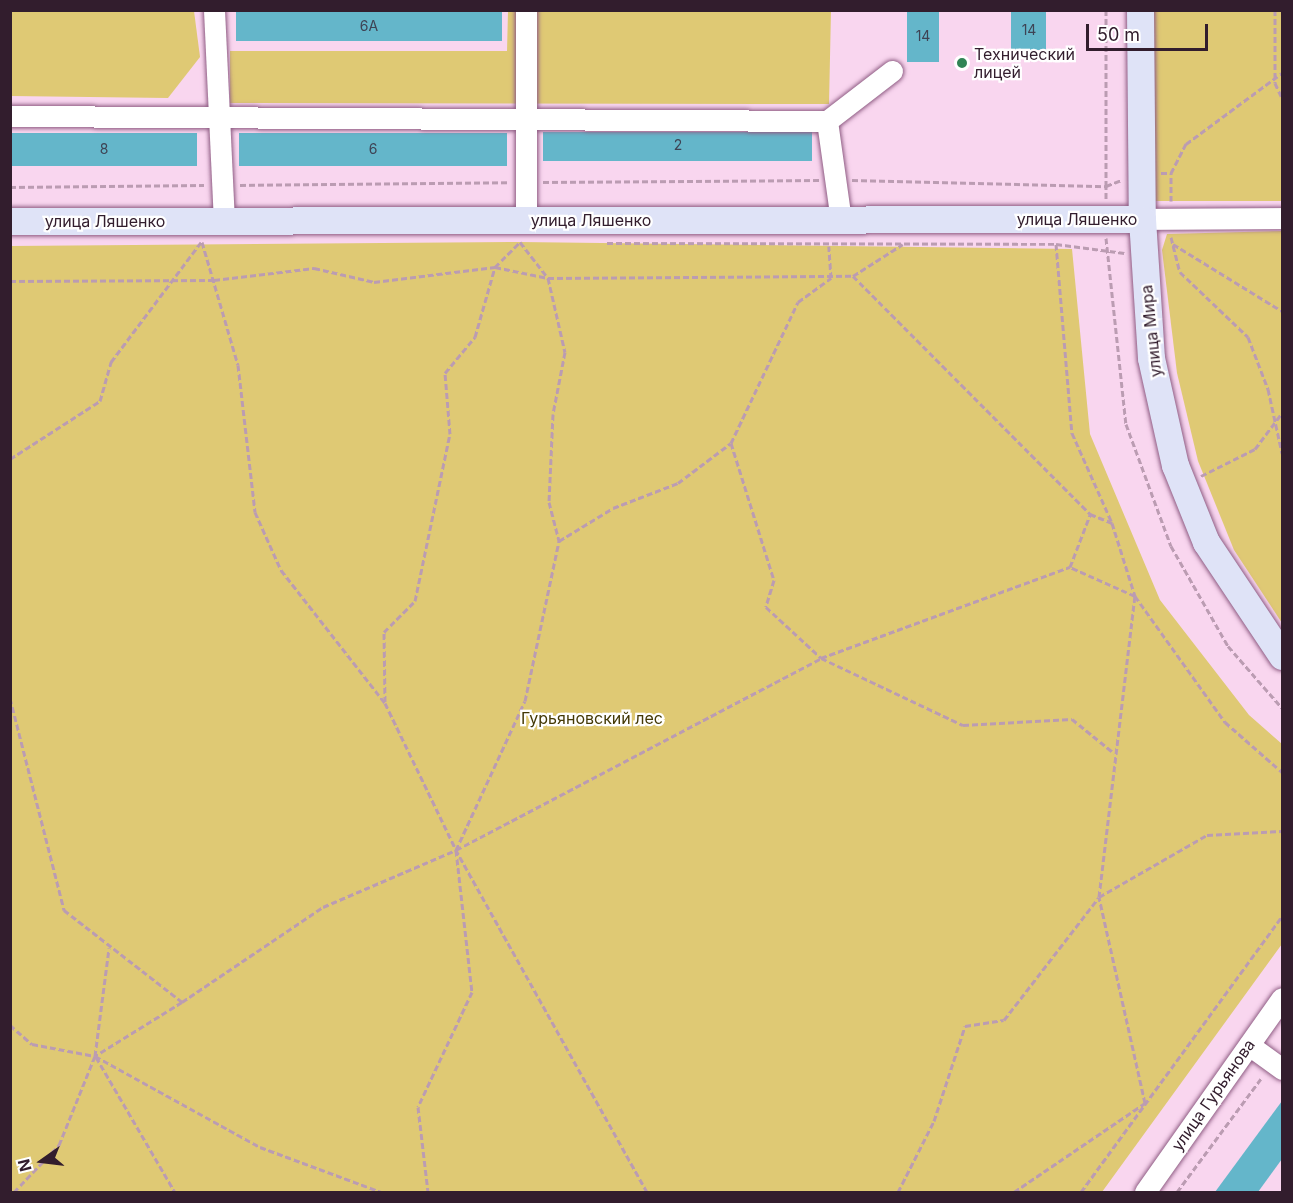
<!DOCTYPE html>
<html>
<head>
<meta charset="utf-8">
<style>
  body { margin:0 }
  #map { position:relative; width:1293px; height:1203px; overflow:hidden; background:#f9d6ef; font-family:Inter,sans-serif }
  div>[style] { position:absolute }
  .green>* { inset:0; background:#dfc974; transform-origin:0 0 }
  .building>* { inset:0; background:#64b6ca; transform-origin:0 0 }
  .path>* { height:3px; margin-top:-1.5px; transform-origin:0; background:repeating-linear-gradient(90deg,#bb9cb2 0 6px,transparent 0 9px) }
  .roads { filter:drop-shadow(0 0 2px #8f5d84) drop-shadow(0 0 2px #8f5d84) }
  .minor>* { height:21px; margin:-10.5px; padding:0 10.5px; transform-origin:10.5px; border-radius:10.5px; background:#fff }
  .major>* { height:27px; margin:-13.5px; padding:0 13.5px; transform-origin:13.5px; border-radius:13.5px; background:#dfe3f7 }
  .dots>* { width:16px; height:16px; translate:-50% -50%; box-sizing:border-box; border:3px solid #fff; border-radius:50% }
  span { translate:-50% -50%; white-space:nowrap; text-align:center; line-height:1.15; -webkit-text-stroke:4.5px #fff; paint-order:stroke }
  .number-label { font-size:14px; color:#3e4354 }
  .number-label span { -webkit-text-stroke-width:0 }
  .poi-label { font-size:16px; color:#321d2d }
  .left { translate:0 -50%; text-align:left }
  .street-label { font-size:16px; color:#321d2d }
  .park-label { font-size:16px; color:#433805 }
  .frame { position:absolute; inset:0; border:12px solid #321d2d; pointer-events:none }
  .north { position:absolute; left:12px; top:1131px; width:60px; height:60px; -webkit-text-stroke:4px #fff; paint-order:stroke; rotate:256deg; font-size:16px; font-weight:700; line-height:24px; text-align:center; color:#321d2d }
  .north::after { content:''; display:block; margin:auto; width:21px; height:27px; background:#321d2d; clip-path:polygon(50% 0,100% 100%,50% 72%,0 100%) }
  .scale { position:absolute; left:1086px; top:24px; width:122px; height:27px; box-sizing:border-box; border:3px solid #321d2d; border-top:0; padding-left:8px; font-size:18px; line-height:21px; white-space:nowrap; color:#321d2d; -webkit-text-stroke:4px #fff; paint-order:stroke }
</style>
</head>
<body>
<div id="map">
  <div class="green">
    <i style="clip-path:polygon(11px 10px,194px 11px,200px 57px,168px 98px,11px 96px)"></i>
    <i style="clip-path:polygon(508px 11px,831px 11px,829px 104px,230px 103px,230px 51px,507px 51px)"></i>
    <i style="left:1150px;top:11px;width:132px;height:190px"></i>
    <i style="clip-path:polygon(1282px 231px,1282px 623px,1234px 550px,1198px 461px,1177px 373px,1162px 250px,1167px 234px)"></i>
    <i style="clip-path:polygon(520px 242px,1072px 249px,1090px 434px,1160px 600px,1249px 715px,1282px 744px,1282px 944px,1102px 1192px,11px 1192px,11px 246px)"></i>
  </div>
  <div class="building">
    <i style="left:236px;top:10px;width:266px;height:31px"></i>
    <i style="left:907px;top:10px;width:32px;height:52px"></i>
    <i style="left:1011px;top:10px;width:35px;height:40px"></i>
    <i style="left:543px;top:132px;width:269px;height:29px"></i>
    <i style="left:10px;top:133px;width:187px;height:33px"></i>
    <i style="left:239px;top:133px;width:268px;height:33px"></i>
    <i style="clip-path:polygon(1282px 1101px,1282px 1159px,1258px 1192px,1215px 1192px)"></i>
  </div>
  <div class="path">
    <i style="left:1275px;top:10px;width:73px;rotate:90deg"></i>
    <i style="left:1275px;top:83px;width:17px;rotate:65deg"></i>
    <i style="left:1161px;top:173px;width:10px"></i>
    <i style="left:852px;top:180px;width:254px;rotate:1.4deg"></i>
    <i style="left:1106px;top:186px;width:176px;rotate:-90deg"></i>
    <i style="left:543px;top:182px;width:276px;rotate:-0.4deg"></i>
    <i style="left:240px;top:185px;width:270px;rotate:-0.6deg"></i>
    <i style="left:10px;top:187px;width:194px;rotate:-0.6deg"></i>
    <i style="left:1106px;top:199px;width:13px;rotate:-90deg"></i>
    <i style="left:1106px;top:186px;width:17px;rotate:-21deg"></i>
    <i style="left:1171px;top:201px;width:28px;rotate:-90deg"></i>
    <i style="left:1171px;top:173px;width:33px;rotate:-63deg"></i>
    <i style="left:1186px;top:144px;width:119px;rotate:-36.5deg"></i>
    <i style="left:1171px;top:237px;width:36px;rotate:76deg"></i>
    <i style="left:1180px;top:272px;width:94px;rotate:43.7deg"></i>
    <i style="left:1248px;top:337px;width:56px;rotate:69deg"></i>
    <i style="left:1268px;top:389px;width:66px;rotate:77.7deg"></i>
    <i style="left:1106px;top:238px;width:187px;rotate:83.9deg"></i>
    <i style="left:1126px;top:424px;width:130px;rotate:69.8deg"></i>
    <i style="left:1171px;top:546px;width:115px;rotate:60.3deg"></i>
    <i style="left:1228px;top:646px;width:82px;rotate:48.9deg"></i>
    <i style="left:202px;top:242px;width:128px;rotate:73.7deg"></i>
    <i style="left:238px;top:365px;width:148px;rotate:83.4deg"></i>
    <i style="left:255px;top:512px;width:64px;rotate:65.9deg"></i>
    <i style="left:281px;top:570px;width:169px;rotate:52deg"></i>
    <i style="left:385px;top:703px;width:163px;rotate:64.2deg"></i>
    <i style="left:456px;top:850px;width:164px;rotate:-65.2deg"></i>
    <i style="left:525px;top:701px;width:164px;rotate:-78deg"></i>
    <i style="left:559px;top:541px;width:63px;rotate:-31.4deg"></i>
    <i style="left:613px;top:508px;width:70px;rotate:-21deg"></i>
    <i style="left:678px;top:483px;width:66px;rotate:-37deg"></i>
    <i style="left:731px;top:443px;width:156px;rotate:-64.6deg"></i>
    <i style="left:798px;top:302px;width:41px;rotate:-36deg"></i>
    <i style="left:831px;top:278px;width:32px;rotate:-94deg"></i>
    <i style="left:607px;top:243px;width:449px;rotate:0.1deg"></i>
    <i style="left:1056px;top:244px;width:190px;rotate:85.2deg"></i>
    <i style="left:1072px;top:433px;width:98px;rotate:66deg"></i>
    <i style="left:1112px;top:523px;width:77px;rotate:72.5deg"></i>
    <i style="left:1135px;top:596px;width:155px;rotate:54.5deg"></i>
    <i style="left:1225px;top:722px;width:76px;rotate:41.3deg"></i>
    <i style="left:1056px;top:244px;width:69px;rotate:7.5deg"></i>
    <i style="left:1173px;top:244px;width:128px;rotate:31.6deg"></i>
    <i style="left:853px;top:276px;width:59px;rotate:-32.6deg"></i>
    <i style="left:10px;top:281px;width:204px;rotate:-0.3deg"></i>
    <i style="left:214px;top:280px;width:101px;rotate:-6.8deg"></i>
    <i style="left:314px;top:268px;width:62px;rotate:13.1deg"></i>
    <i style="left:374px;top:282px;width:122px;rotate:-7.1deg"></i>
    <i style="left:495px;top:267px;width:54px;rotate:11.7deg"></i>
    <i style="left:548px;top:278px;width:305px;rotate:-0.4deg"></i>
    <i style="left:853px;top:276px;width:336px;rotate:45.1deg"></i>
    <i style="left:1090px;top:514px;width:24px;rotate:22deg"></i>
    <i style="left:731px;top:443px;width:144px;rotate:72.6deg"></i>
    <i style="left:774px;top:580px;width:28px;rotate:107deg"></i>
    <i style="left:766px;top:607px;width:75px;rotate:42.8deg"></i>
    <i style="left:821px;top:658px;width:157px;rotate:25.3deg"></i>
    <i style="left:963px;top:725px;width:109px;rotate:-3.2deg"></i>
    <i style="left:1072px;top:719px;width:54px;rotate:39deg"></i>
    <i style="left:10px;top:459px;width:107px;rotate:-32.8deg"></i>
    <i style="left:100px;top:401px;width:41px;rotate:-74.2deg"></i>
    <i style="left:111px;top:362px;width:150px;rotate:-53.1deg"></i>
    <i style="left:1201px;top:476px;width:60px;rotate:-26.6deg"></i>
    <i style="left:1255px;top:449px;width:45px;rotate:-53.1deg"></i>
    <i style="left:10px;top:698px;width:219px;rotate:75.7deg"></i>
    <i style="left:64px;top:910px;width:150px;rotate:37.9deg"></i>
    <i style="left:182px;top:1002px;width:102px;rotate:148.2deg"></i>
    <i style="left:385px;top:702px;width:70px;rotate:-90.8deg"></i>
    <i style="left:384px;top:632px;width:44px;rotate:-45deg"></i>
    <i style="left:415px;top:601px;width:171px;rotate:-78.2deg"></i>
    <i style="left:450px;top:434px;width:61px;rotate:-94.7deg"></i>
    <i style="left:445px;top:373px;width:47px;rotate:-50.2deg"></i>
    <i style="left:475px;top:337px;width:73px;rotate:-74.1deg"></i>
    <i style="left:495px;top:267px;width:35px;rotate:-45deg"></i>
    <i style="left:520px;top:242px;width:46px;rotate:52.1deg"></i>
    <i style="left:548px;top:278px;width:76px;rotate:77.1deg"></i>
    <i style="left:565px;top:352px;width:63px;rotate:101deg"></i>
    <i style="left:553px;top:414px;width:88px;rotate:92.6deg"></i>
    <i style="left:549px;top:502px;width:40px;rotate:75.6deg"></i>
    <i style="left:182px;top:1002px;width:170px;rotate:-34deg"></i>
    <i style="left:323px;top:907px;width:145px;rotate:-23.2deg"></i>
    <i style="left:456px;top:850px;width:143px;rotate:83.6deg"></i>
    <i style="left:472px;top:992px;width:127px;rotate:115.2deg"></i>
    <i style="left:418px;top:1107px;width:86px;rotate:83.3deg"></i>
    <i style="left:10px;top:1025px;width:29px;rotate:41deg"></i>
    <i style="left:32px;top:1044px;width:64px;rotate:10.8deg"></i>
    <i style="left:95px;top:1056px;width:188px;rotate:28.9deg"></i>
    <i style="left:260px;top:1147px;width:129px;rotate:20.4deg"></i>
    <i style="left:96px;top:1057px;width:156px;rotate:59.7deg"></i>
    <i style="left:14px;top:1192px;width:65px;rotate:-46.2deg"></i>
    <i style="left:59px;top:1145px;width:96px;rotate:-68deg"></i>
    <i style="left:95px;top:1056px;width:109px;rotate:-82.6deg"></i>
    <i style="left:647px;top:1192px;width:392px;rotate:-119.2deg"></i>
    <i style="left:456px;top:850px;width:412px;rotate:-27.7deg"></i>
    <i style="left:821px;top:658px;width:265px;rotate:-20.1deg"></i>
    <i style="left:1070px;top:567px;width:56px;rotate:-69deg"></i>
    <i style="left:898px;top:1192px;width:80px;rotate:-63.1deg"></i>
    <i style="left:934px;top:1121px;width:100px;rotate:-71.9deg"></i>
    <i style="left:965px;top:1026px;width:39px;rotate:-9deg"></i>
    <i style="left:1004px;top:1020px;width:155px;rotate:-52.3deg"></i>
    <i style="left:1099px;top:897px;width:125px;rotate:-29.9deg"></i>
    <i style="left:1207px;top:835px;width:75px;rotate:-3.1deg"></i>
    <i style="left:1014px;top:1192px;width:158px;rotate:-34.2deg"></i>
    <i style="left:1145px;top:1103px;width:211px;rotate:-102.6deg"></i>
    <i style="left:1099px;top:897px;width:303px;rotate:-83.2deg"></i>
    <i style="left:1135px;top:596px;width:71px;rotate:-156deg"></i>
    <i style="left:1081px;top:1192px;width:341px;rotate:-53.9deg"></i>
    <i style="left:1177px;top:1192px;width:143px;rotate:-53.5deg"></i>
  </div>
  <div class="roads">
    <div class="minor">
      <i style="left:214px;top:10px;width:211px;rotate:87.3deg"></i>
      <i style="left:10px;top:116px;width:817px;rotate:0.35deg"></i>
      <i style="left:827px;top:121px;width:82px;rotate:-37.6deg"></i>
      <i style="left:827px;top:121px;width:100px;rotate:82deg"></i>
      <i style="left:1142px;top:219px;width:140px;rotate:-0.4deg"></i>
      <i style="left:526px;top:220px;width:210px;rotate:-90deg"></i>
      <i style="left:1249px;top:1045px;width:41px;rotate:36deg"></i>
      <i style="left:1145px;top:1192px;width:237px;rotate:-54.8deg"></i>
    </div>
    <div class="major">
      <i style="left:1140px;top:10px;width:209px;rotate:89.5deg"></i>
      <i style="left:1142px;top:219px;width:139px;rotate:86.3deg"></i>
      <i style="left:1151px;top:358px;width:110px;rotate:77.4deg"></i>
      <i style="left:1175px;top:465px;width:83px;rotate:68.1deg"></i>
      <i style="left:1206px;top:542px;width:137px;rotate:56.3deg"></i>
      <i style="left:10px;top:221px;width:1132px;rotate:-0.1deg"></i>
    </div>
  </div>
  <div class="dots">
    <i style="left:962px;top:63px;background:#318455"></i>
  </div>
  <div class="number-label">
    <span style="left:369px;top:26px">6А</span>
    <span style="left:1029px;top:30px">14</span>
    <span style="left:923px;top:36px">14</span>
    <span style="left:678px;top:145px">2</span>
    <span style="left:104px;top:149px">8</span>
    <span style="left:373px;top:149px">6</span>
  </div>
  <div class="poi-label">
    <span class="left" style="left:974px;top:63px">Технический<br>лицей</span>
  </div>
  <div class="street-label">
    <span style="left:1077px;top:219px">улица Ляшенко</span>
    <span style="left:591px;top:220px">улица Ляшенко</span>
    <span style="left:105px;top:221px">улица Ляшенко</span>
    <span style="left:1151px;top:331px;rotate:-96deg">улица Мира</span>
    <span style="left:1213px;top:1095px;rotate:-55deg">улица Гурьянова</span>
  </div>
  <div class="park-label">
    <span style="left:592px;top:718px">Гурьяновский лес</span>
  </div>
  <div class="frame"></div>
  <div class="north">N</div>
  <div class="scale">50 m</div>
</div>
</body>
</html>
